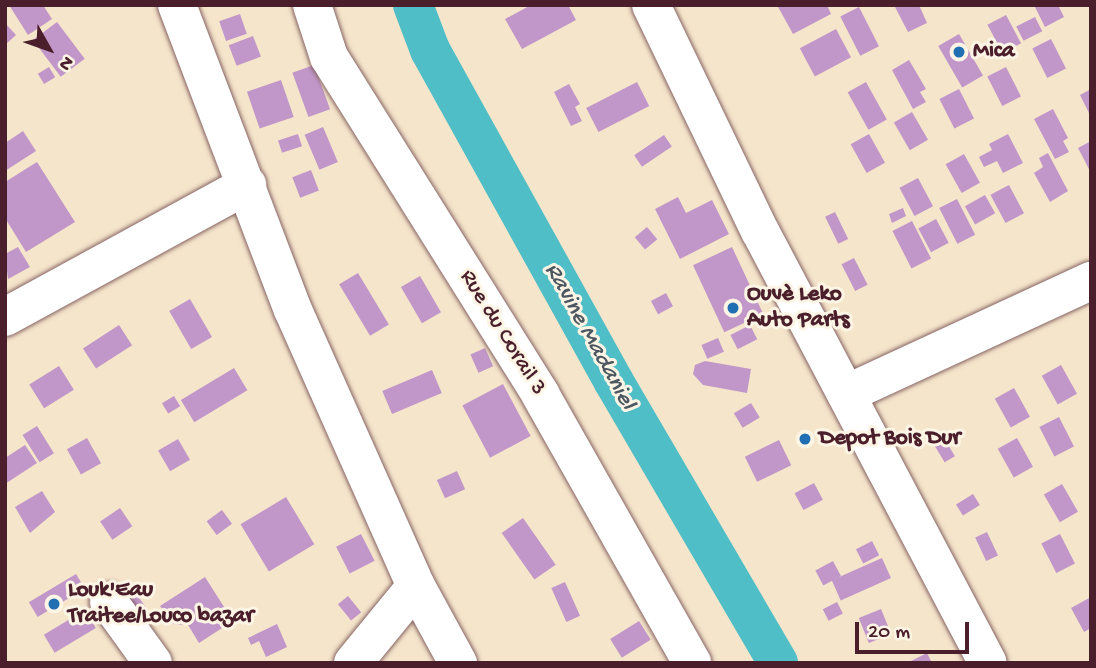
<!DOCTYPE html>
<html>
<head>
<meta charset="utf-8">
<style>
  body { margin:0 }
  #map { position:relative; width:1096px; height:668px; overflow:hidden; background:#f5e5cb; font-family:"Gochi Hand",sans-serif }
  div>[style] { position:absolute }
  .canal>* { height:40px; margin:-20px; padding:0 20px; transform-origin:20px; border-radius:20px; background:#4fbec6 }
  .building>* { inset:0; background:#c197c9; transform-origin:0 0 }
  .roads { filter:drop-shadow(0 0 2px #866463) drop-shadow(0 0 2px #866463) }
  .minor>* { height:38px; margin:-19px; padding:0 19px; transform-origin:19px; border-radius:19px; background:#fff }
  .dots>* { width:19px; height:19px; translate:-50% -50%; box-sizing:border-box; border:4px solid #fcf5e5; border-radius:50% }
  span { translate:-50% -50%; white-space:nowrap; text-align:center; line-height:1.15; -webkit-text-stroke:6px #fcf5e5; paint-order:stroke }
  .poi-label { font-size:23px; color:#4a1f2b; font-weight:700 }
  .left { translate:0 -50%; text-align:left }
  .street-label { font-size:23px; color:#4a1f2b }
  .water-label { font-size:24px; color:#4c5761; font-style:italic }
  .frame { position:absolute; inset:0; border:7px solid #4a1f2b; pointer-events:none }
  .north { position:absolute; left:14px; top:14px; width:70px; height:70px; -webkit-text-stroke:5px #fcf5e5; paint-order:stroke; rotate:130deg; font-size:19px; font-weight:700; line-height:28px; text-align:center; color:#4a1f2b }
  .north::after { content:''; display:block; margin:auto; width:24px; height:32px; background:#4a1f2b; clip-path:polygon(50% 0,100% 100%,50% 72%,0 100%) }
  .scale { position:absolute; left:855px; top:622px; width:114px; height:32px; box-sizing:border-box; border:4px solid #4a1f2b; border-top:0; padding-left:9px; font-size:21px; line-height:24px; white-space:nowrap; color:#4a1f2b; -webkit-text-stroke:5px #fcf5e5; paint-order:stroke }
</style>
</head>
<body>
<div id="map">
  <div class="canal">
    <i style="left:413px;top:5px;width:48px;rotate:69.3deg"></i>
    <i style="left:430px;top:50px;width:380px;rotate:61deg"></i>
    <i style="left:614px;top:382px;width:325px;rotate:59.7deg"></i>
  </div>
  <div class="building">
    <i style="clip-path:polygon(9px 5px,43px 5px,52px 19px,28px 35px)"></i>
    <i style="clip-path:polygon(531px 5px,568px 5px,576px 20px,522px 49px,505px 19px)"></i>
    <i style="clip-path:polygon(777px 5px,827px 5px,831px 14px,793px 34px)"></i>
    <i style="clip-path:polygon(894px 5px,919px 5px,927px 23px,908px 32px)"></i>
    <i style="clip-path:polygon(1034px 5px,1058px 5px,1064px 17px,1045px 27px)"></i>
    <i style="left:859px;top:7px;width:44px;height:21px;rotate:63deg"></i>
    <i style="left:240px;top:14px;width:21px;height:22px;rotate:71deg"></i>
    <i style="left:1006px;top:15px;width:32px;height:21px;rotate:62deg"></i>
    <i style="left:1035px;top:17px;width:16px;height:21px;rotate:63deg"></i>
    <i style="left:57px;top:22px;width:46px;height:30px;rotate:53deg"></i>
    <i style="clip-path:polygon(5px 23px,16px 35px,5px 45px)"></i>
    <i style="left:836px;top:29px;width:32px;height:41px;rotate:62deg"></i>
    <i style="left:959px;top:34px;width:48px;height:24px;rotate:60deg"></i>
    <i style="left:253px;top:36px;width:22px;height:26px;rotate:69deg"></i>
    <i style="left:1051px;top:39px;width:33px;height:21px;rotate:63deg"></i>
    <i style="clip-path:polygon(909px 60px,926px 89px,920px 92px,926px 102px,913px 109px,892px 70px)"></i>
    <i style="left:314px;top:65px;width:47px;height:23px;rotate:70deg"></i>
    <i style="left:49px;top:67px;width:12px;height:13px;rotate:59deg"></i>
    <i style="left:1006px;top:67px;width:33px;height:21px;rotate:63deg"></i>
    <i style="left:281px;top:80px;width:39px;height:36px;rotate:71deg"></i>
    <i style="left:637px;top:82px;width:27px;height:57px;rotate:63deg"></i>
    <i style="left:866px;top:82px;width:43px;height:21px;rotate:61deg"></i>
    <i style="clip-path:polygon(569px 84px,580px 104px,575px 107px,582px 121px,571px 126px,554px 92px)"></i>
    <i style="left:959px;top:89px;width:33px;height:22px;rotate:63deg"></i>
    <i style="clip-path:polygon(1091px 89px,1091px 117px,1080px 95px)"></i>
    <i style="clip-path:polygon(1053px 109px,1068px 138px,1063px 141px,1069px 152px,1055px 159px,1034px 119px)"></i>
    <i style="left:912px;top:112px;width:32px;height:21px;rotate:60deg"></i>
    <i style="left:323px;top:127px;width:38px;height:20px;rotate:67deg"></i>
    <i style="clip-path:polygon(23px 131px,36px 151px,5px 171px,5px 143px)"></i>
    <i style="left:298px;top:134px;width:13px;height:21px;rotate:72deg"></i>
    <i style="left:869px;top:134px;width:33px;height:21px;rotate:61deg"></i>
    <i style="clip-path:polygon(1008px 134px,1023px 163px,1003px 173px,997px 161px,984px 167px,979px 157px,992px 150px,989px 144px)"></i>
    <i style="left:664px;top:135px;width:14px;height:36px;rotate:56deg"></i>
    <i style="clip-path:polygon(1091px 141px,1091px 173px,1078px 148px)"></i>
    <i style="clip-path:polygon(1048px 153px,1068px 191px,1050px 202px,1034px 173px,1043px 167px,1039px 158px)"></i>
    <i style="left:964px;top:154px;width:33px;height:21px;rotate:61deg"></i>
    <i style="clip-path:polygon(37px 162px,75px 222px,26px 252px,5px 218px,5px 182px)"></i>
    <i style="left:311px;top:170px;width:22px;height:20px;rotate:69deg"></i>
    <i style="left:918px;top:178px;width:32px;height:21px;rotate:62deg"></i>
    <i style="left:1009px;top:185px;width:32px;height:21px;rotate:62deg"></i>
    <i style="left:985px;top:195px;width:21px;height:23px;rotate:61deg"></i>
    <i style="clip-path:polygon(678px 197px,686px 213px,712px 200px,729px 234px,680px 259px,655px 209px)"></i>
    <i style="left:957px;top:199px;width:40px;height:20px;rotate:63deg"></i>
    <i style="clip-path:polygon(903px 208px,906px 216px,892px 223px,889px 214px)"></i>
    <i style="left:835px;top:212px;width:30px;height:11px;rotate:64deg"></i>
    <i style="left:936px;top:219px;width:27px;height:20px;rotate:62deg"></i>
    <i style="left:912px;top:221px;width:42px;height:22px;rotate:63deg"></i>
    <i style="left:647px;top:227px;width:16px;height:16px;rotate:50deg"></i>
    <i style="clip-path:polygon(18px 247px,30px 267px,8px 279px,5px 254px)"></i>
    <i style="left:732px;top:247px;width:74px;height:43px;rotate:65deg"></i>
    <i style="left:854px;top:258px;width:30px;height:14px;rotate:63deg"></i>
    <i style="left:358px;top:273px;width:60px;height:22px;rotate:59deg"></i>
    <i style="left:420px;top:276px;width:42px;height:22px;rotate:60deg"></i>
    <i style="left:666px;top:293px;width:15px;height:17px;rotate:62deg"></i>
    <i style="left:190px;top:299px;width:44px;height:24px;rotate:60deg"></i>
    <i style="left:119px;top:325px;width:24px;height:43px;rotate:57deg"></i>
    <i style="left:750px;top:325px;width:16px;height:22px;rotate:63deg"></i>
    <i style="left:718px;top:338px;width:15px;height:18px;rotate:67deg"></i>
    <i style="left:485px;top:348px;width:20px;height:16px;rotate:66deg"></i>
    <i style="clip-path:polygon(705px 361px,751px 369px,747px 393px,703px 385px,693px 374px,695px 365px)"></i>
    <i style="left:1061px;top:365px;width:33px;height:22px;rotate:61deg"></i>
    <i style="left:59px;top:366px;width:28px;height:35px;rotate:58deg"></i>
    <i style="left:234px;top:368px;width:26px;height:62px;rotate:59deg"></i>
    <i style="left:432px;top:370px;width:25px;height:54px;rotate:67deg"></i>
    <i style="left:503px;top:384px;width:59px;height:46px;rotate:62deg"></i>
    <i style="left:1014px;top:388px;width:33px;height:22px;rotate:61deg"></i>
    <i style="left:174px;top:396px;width:12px;height:14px;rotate:59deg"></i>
    <i style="left:751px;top:403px;width:17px;height:20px;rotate:59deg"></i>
    <i style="left:1059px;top:417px;width:33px;height:22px;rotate:63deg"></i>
    <i style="left:37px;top:426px;width:32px;height:17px;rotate:58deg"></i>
    <i style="left:941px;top:433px;width:27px;height:12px;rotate:59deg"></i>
    <i style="left:87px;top:438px;width:29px;height:23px;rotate:61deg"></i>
    <i style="left:1017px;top:438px;width:33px;height:22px;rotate:61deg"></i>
    <i style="left:178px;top:439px;width:24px;height:23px;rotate:60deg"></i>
    <i style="left:779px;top:440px;width:28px;height:38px;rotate:64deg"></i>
    <i style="clip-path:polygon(25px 445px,37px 463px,5px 484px,5px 458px)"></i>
    <i style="left:457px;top:471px;width:20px;height:22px;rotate:66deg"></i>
    <i style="left:814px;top:483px;width:19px;height:22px;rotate:62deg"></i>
    <i style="left:1062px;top:484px;width:32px;height:21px;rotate:60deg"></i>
    <i style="clip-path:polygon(42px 491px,55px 512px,30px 533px,15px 507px)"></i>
    <i style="left:973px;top:494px;width:13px;height:20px;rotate:58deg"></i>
    <i style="left:286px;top:497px;width:55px;height:53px;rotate:59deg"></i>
    <i style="left:120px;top:508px;width:22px;height:24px;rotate:56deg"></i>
    <i style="left:222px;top:510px;width:17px;height:19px;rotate:54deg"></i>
    <i style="left:523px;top:518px;width:57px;height:26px;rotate:55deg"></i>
    <i style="left:987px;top:532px;width:26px;height:13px;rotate:65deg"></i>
    <i style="left:361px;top:534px;width:30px;height:28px;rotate:63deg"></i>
    <i style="left:1060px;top:534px;width:33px;height:21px;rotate:63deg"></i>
    <i style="left:872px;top:541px;width:16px;height:18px;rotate:63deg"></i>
    <i style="left:882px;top:558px;width:22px;height:55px;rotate:66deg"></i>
    <i style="left:833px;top:561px;width:17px;height:20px;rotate:62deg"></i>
    <i style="left:76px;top:574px;width:17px;height:55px;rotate:59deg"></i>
    <i style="clip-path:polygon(205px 577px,233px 621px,199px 643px,188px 625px,173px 624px,160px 606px)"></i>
    <i style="left:565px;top:582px;width:37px;height:15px;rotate:66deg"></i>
    <i style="left:136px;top:593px;width:22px;height:17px;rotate:56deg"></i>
    <i style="left:348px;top:596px;width:21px;height:13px;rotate:51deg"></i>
    <i style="clip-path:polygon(1091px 597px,1091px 628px,1084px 632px,1071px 608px)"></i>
    <i style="left:837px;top:602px;width:13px;height:16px;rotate:63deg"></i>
    <i style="left:881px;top:609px;width:27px;height:24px;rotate:68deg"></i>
    <i style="left:85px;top:610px;width:21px;height:48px;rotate:59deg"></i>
    <i style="left:639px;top:621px;width:22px;height:34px;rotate:58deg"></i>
    <i style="clip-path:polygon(277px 624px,287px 647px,266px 657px,259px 641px,251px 645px,248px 638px)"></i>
    <i style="clip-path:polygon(927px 653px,932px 663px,911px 663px,911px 661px)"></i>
  </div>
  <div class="roads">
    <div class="minor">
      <i style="left:177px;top:5px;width:326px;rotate:69.2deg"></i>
      <i style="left:293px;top:310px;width:302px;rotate:66deg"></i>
      <i style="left:416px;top:586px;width:88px;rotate:61.4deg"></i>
      <i style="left:312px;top:5px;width:55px;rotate:71.9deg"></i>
      <i style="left:329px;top:57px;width:398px;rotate:57.9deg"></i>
      <i style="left:540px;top:394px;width:309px;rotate:60.5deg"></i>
      <i style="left:651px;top:5px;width:251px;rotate:64.3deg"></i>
      <i style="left:760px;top:231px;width:488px;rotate:62.2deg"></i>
      <i style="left:5px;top:317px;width:276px;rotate:-28.6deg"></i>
      <i style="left:846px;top:394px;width:270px;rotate:-24.8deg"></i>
      <i style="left:109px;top:602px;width:75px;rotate:54.2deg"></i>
      <i style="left:353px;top:663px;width:99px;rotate:-50.7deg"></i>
    </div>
  </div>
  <div class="dots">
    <i style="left:959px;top:52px;background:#1f6fb2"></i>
    <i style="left:733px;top:308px;background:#1f6fb2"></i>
    <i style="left:805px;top:439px;background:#1f6fb2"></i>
    <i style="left:54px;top:604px;background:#1f6fb2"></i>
  </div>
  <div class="poi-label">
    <span class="left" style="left:973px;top:52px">Mica</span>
    <span class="left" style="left:747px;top:308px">Ouvè Leko<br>Auto Parts</span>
    <span class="left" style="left:819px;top:439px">Depot Bois Dur</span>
    <span class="left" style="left:68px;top:604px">Louk'Eau<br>Traitee/Louco bazar</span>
  </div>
  <div class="street-label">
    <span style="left:502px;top:333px;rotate:58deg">Rue du Corail 3</span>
  </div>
  <div class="water-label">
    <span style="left:589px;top:337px;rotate:61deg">Ravine Madaniel</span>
  </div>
  <div class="frame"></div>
  <div class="north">N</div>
  <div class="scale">20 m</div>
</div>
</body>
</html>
